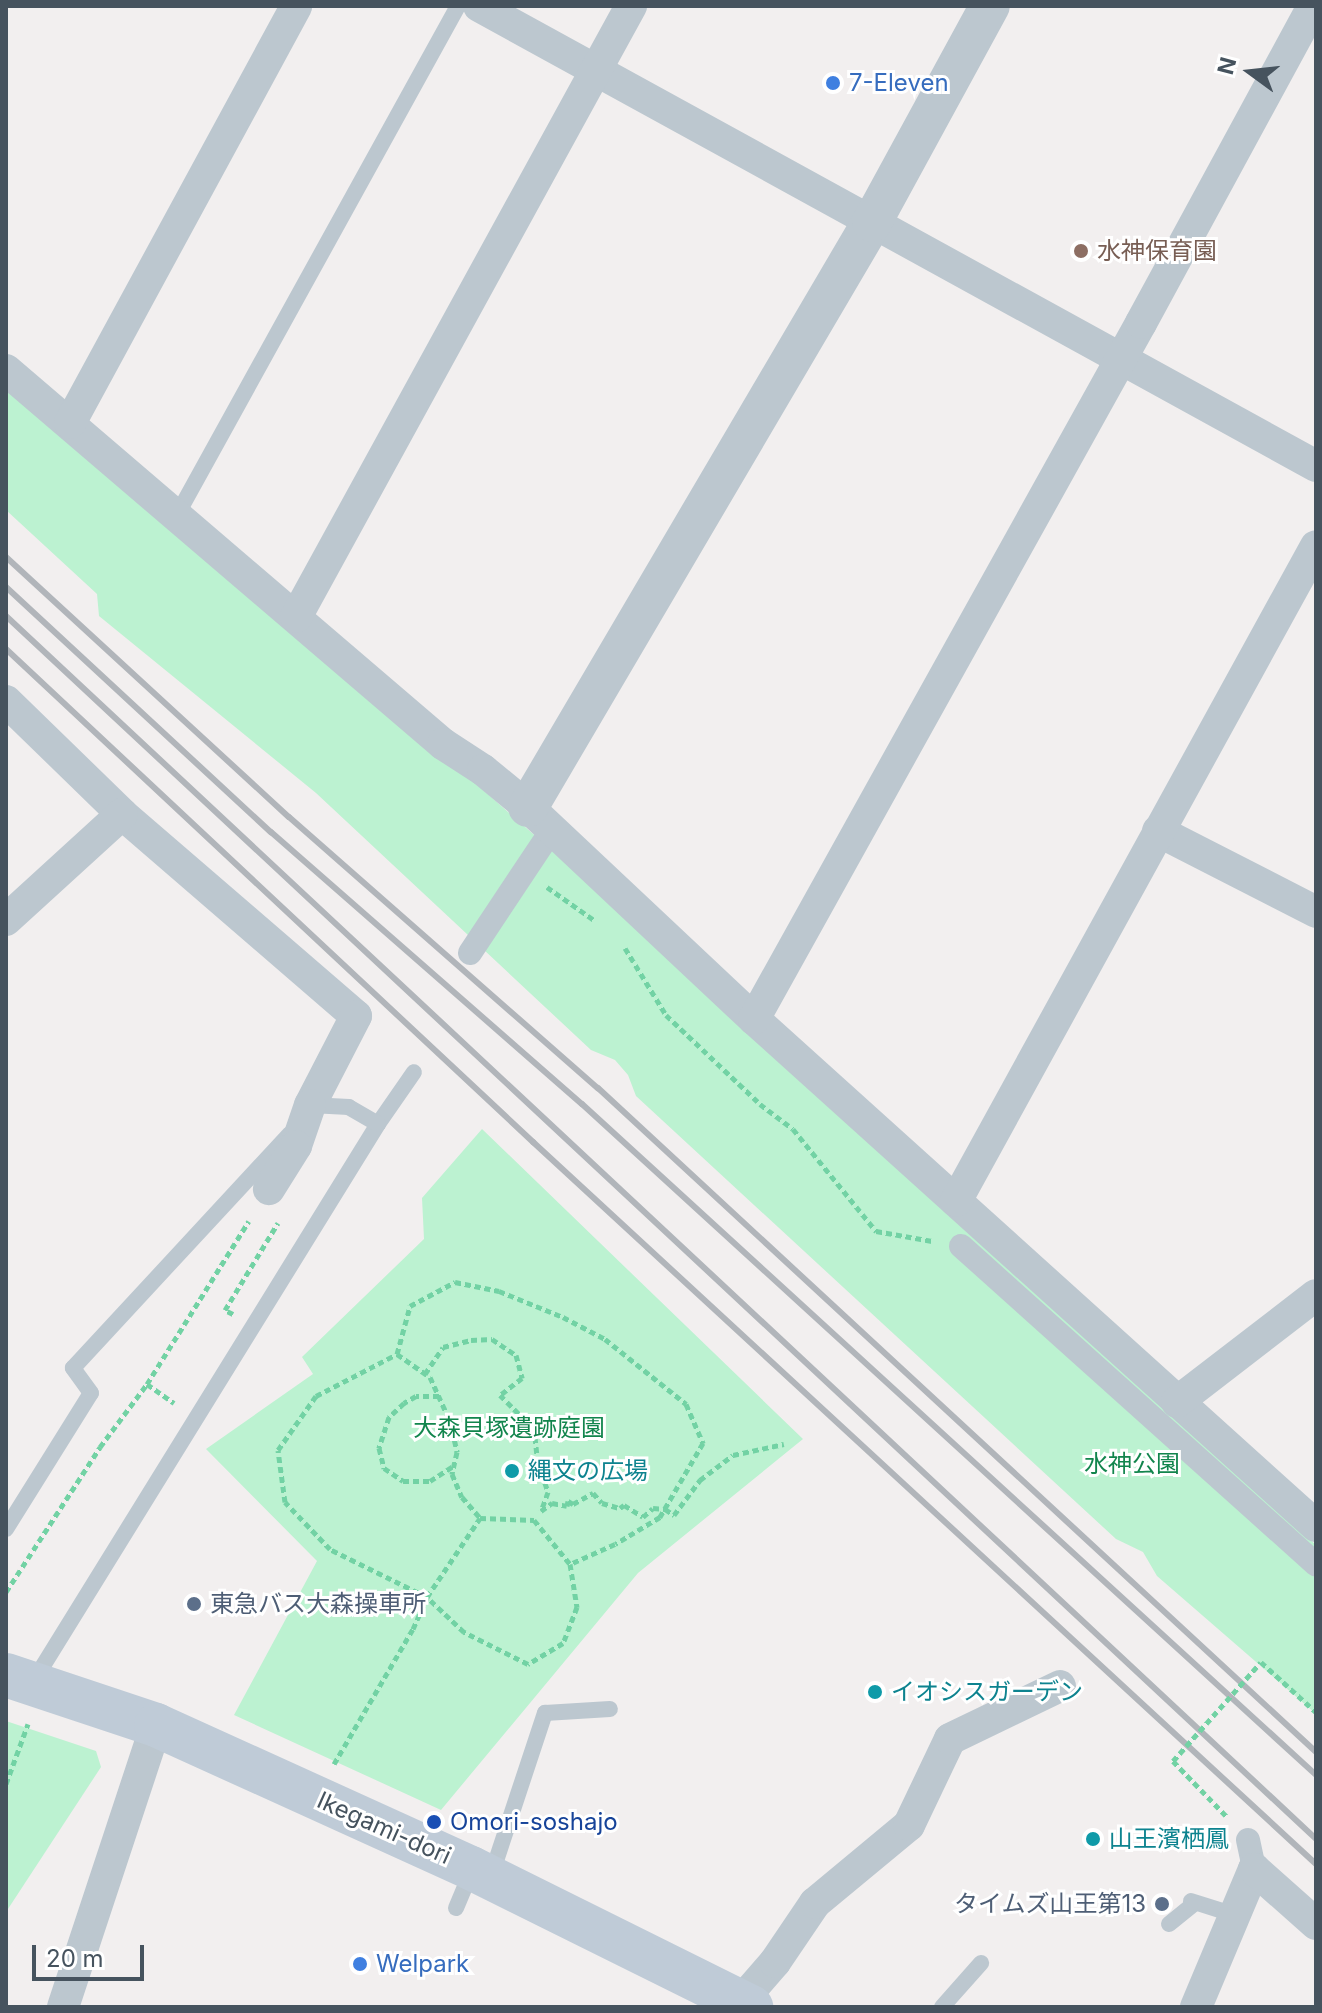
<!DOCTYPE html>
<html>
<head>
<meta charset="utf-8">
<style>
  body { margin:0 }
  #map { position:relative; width:1322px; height:2013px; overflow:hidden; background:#f2efef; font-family:Inter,"Noto Sans JP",sans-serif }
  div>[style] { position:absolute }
  .green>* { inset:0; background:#bcf2d1 }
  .path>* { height:5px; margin-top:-2.5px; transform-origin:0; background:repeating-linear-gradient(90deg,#72d2a4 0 6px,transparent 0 10px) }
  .service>* { height:16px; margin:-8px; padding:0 8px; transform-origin:8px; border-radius:8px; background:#bcc7cf }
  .pedestrian>* { height:24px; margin:-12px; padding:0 12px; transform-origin:12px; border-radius:12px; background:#bcc7cf }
  .minor>* { height:32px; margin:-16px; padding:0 16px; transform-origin:16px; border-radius:16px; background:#bcc7cf }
  .tertiary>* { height:40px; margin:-20px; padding:0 20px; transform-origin:20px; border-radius:20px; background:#bcc7cf }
  .secondary>* { height:44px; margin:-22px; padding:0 22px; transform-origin:22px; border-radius:22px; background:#bfcbd7 }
  .rail>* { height:6px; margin:-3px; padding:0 3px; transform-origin:3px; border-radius:3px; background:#b1b5ba }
  .path-bridge>* { height:5px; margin-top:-2.5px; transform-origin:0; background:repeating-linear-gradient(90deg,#72d2a4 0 6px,transparent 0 10px) }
  .dots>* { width:22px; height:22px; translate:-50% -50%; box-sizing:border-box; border:4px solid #fff; border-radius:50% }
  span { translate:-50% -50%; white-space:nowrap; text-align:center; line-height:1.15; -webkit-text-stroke:6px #fff; paint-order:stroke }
  .shop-label { font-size:24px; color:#366cbe }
  .left { translate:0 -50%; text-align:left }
  .education-label { font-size:24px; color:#785e54 }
  .park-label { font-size:24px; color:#12854d }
  .culture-label { font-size:24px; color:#0d838f }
  .service-label { font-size:24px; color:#4e5e75 }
  .right { translate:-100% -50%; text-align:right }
  .transit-label { font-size:24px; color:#164399 }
  .street-label { font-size:24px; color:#46535e }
  .frame { position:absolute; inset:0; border:8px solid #46535e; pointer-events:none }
  .north { position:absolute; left:1210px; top:32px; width:80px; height:80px; -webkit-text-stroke:6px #fff; paint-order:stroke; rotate:285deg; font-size:22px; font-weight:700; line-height:32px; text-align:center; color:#46535e }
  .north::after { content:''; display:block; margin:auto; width:28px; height:36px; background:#46535e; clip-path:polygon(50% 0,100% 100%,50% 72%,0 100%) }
  .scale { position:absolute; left:32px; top:1945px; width:112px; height:36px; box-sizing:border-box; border:4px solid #46535e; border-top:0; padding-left:10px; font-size:24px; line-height:28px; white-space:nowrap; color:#46535e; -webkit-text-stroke:6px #fff; paint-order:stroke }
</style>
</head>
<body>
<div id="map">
  <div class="green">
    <i style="clip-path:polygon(6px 387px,446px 757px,663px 949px,1316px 1545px,1316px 1714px,1157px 1576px,1143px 1552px,1116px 1539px,636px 1096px,628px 1075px,615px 1060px,591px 1050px,316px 793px,99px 616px,97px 594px,6px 510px)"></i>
    <i style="clip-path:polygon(482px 1129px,803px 1439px,638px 1573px,441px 1810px,234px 1715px,317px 1561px,206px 1449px,313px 1374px,302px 1357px,424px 1239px,422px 1198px)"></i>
    <i style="clip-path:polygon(6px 1721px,96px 1751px,101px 1767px,6px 1912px)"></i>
  </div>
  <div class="path">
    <i style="left:547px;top:887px;width:57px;rotate:35.1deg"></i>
    <i style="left:625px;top:948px;width:79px;rotate:58.5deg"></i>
    <i style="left:666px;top:1015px;width:129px;rotate:43.4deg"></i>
    <i style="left:760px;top:1104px;width:41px;rotate:37.1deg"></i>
    <i style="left:793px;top:1129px;width:132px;rotate:50.9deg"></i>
    <i style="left:876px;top:1231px;width:57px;rotate:10.1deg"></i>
    <i style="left:233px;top:1314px;width:9px;rotate:-153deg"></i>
    <i style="left:225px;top:1310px;width:102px;rotate:-58.7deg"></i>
    <i style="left:397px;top:1354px;width:40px;rotate:34.9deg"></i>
    <i style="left:430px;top:1377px;width:48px;rotate:65.6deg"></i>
    <i style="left:450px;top:1421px;width:32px;rotate:77deg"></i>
    <i style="left:457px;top:1452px;width:23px;rotate:103deg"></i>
    <i style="left:452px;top:1474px;width:25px;rotate:67deg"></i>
    <i style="left:462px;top:1497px;width:28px;rotate:49deg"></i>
    <i style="left:425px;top:1374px;width:32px;rotate:-56deg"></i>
    <i style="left:443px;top:1347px;width:29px;rotate:-14deg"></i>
    <i style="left:471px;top:1340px;width:21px;rotate:-3deg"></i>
    <i style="left:492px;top:1339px;width:29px;rotate:34deg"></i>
    <i style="left:516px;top:1355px;width:24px;rotate:75deg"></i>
    <i style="left:522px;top:1378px;width:28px;rotate:142deg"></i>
    <i style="left:500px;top:1395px;width:33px;rotate:45deg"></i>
    <i style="left:523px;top:1418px;width:22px;rotate:58deg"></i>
    <i style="left:535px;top:1437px;width:27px;rotate:84deg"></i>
    <i style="left:538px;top:1464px;width:30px;rotate:70deg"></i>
    <i style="left:548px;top:1492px;width:20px;rotate:110deg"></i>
    <i style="left:541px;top:1511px;width:14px;rotate:-36deg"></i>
    <i style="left:552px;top:1503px;width:15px;rotate:11deg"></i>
    <i style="left:567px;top:1506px;width:5px;rotate:-79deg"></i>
    <i style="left:568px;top:1501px;width:6px;rotate:31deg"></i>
    <i style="left:573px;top:1504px;width:23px;rotate:-29deg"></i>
    <i style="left:593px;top:1493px;width:13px;rotate:48deg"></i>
    <i style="left:602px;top:1503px;width:19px;rotate:16deg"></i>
    <i style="left:620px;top:1508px;width:5px;rotate:-37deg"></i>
    <i style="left:624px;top:1505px;width:22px;rotate:32deg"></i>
    <i style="left:643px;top:1517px;width:13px;rotate:-42deg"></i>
    <i style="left:653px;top:1508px;width:12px;rotate:5deg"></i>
    <i style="left:665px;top:1509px;width:11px;rotate:34deg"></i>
    <i style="left:674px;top:1515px;width:44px;rotate:-53.4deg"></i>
    <i style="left:700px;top:1480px;width:41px;rotate:-37.1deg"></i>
    <i style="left:733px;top:1455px;width:52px;rotate:-12.2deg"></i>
    <i style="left:147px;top:1384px;width:33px;rotate:35deg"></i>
    <i style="left:439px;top:1396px;width:23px;rotate:180deg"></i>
    <i style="left:416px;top:1396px;width:14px;rotate:150deg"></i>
    <i style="left:404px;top:1403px;width:21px;rotate:137deg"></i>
    <i style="left:389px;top:1417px;width:33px;rotate:108deg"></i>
    <i style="left:379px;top:1448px;width:21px;rotate:76deg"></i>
    <i style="left:384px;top:1468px;width:23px;rotate:34deg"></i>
    <i style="left:403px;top:1481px;width:27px"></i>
    <i style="left:430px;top:1481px;width:27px;rotate:-33deg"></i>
    <i style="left:6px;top:1592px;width:173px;rotate:-57deg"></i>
    <i style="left:100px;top:1447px;width:79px;rotate:-53.3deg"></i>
    <i style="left:147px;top:1384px;width:192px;rotate:-58deg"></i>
    <i style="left:1261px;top:1662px;width:74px;rotate:42.3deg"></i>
    <i style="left:1173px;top:1761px;width:79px;rotate:46deg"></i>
    <i style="left:334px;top:1764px;width:156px;rotate:-59.7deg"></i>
    <i style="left:413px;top:1629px;width:35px;rotate:-66deg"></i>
    <i style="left:427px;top:1597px;width:108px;rotate:-153.7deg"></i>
    <i style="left:330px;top:1549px;width:65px;rotate:-133.8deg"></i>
    <i style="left:285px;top:1502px;width:52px;rotate:-97.7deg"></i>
    <i style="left:278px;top:1450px;width:66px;rotate:-54.9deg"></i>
    <i style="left:316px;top:1396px;width:91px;rotate:-27.4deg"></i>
    <i style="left:397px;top:1354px;width:50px;rotate:-74.8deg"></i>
    <i style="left:410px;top:1306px;width:51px;rotate:-28.1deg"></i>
    <i style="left:455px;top:1282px;width:45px;rotate:11.6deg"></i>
    <i style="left:499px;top:1291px;width:69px;rotate:22.1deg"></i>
    <i style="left:563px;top:1317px;width:47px;rotate:27.6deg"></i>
    <i style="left:605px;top:1339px;width:104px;rotate:38.7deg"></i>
    <i style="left:686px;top:1404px;width:43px;rotate:66.4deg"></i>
    <i style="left:703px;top:1443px;width:86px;rotate:120.2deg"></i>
    <i style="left:660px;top:1517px;width:52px;rotate:149deg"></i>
    <i style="left:615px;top:1544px;width:49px;rotate:156deg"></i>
    <i style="left:570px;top:1564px;width:44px;rotate:80.8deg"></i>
    <i style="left:577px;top:1607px;width:39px;rotate:111deg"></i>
    <i style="left:563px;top:1643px;width:41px;rotate:149deg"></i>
    <i style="left:528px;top:1664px;width:72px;rotate:-153.4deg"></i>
    <i style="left:464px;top:1632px;width:51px;rotate:-136.6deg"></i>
    <i style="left:427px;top:1597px;width:95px;rotate:-56.1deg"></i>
    <i style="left:480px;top:1518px;width:54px;rotate:2.1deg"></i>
    <i style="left:534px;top:1520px;width:57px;rotate:50.7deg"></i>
    <i style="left:6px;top:1784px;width:64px;rotate:-69.9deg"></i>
  </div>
  <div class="service">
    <i style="left:177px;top:515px;width:581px;rotate:-61.1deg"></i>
    <i style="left:378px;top:1124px;width:63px;rotate:-55.3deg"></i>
    <i style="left:6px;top:1529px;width:160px;rotate:-58deg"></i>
    <i style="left:91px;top:1393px;width:31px;rotate:-126deg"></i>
    <i style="left:73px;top:1368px;width:319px;rotate:-47.2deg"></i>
    <i style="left:33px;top:1682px;width:656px;rotate:-58.27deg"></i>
    <i style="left:378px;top:1124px;width:34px;rotate:-150deg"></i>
    <i style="left:349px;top:1107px;width:39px;rotate:-177deg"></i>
    <i style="left:310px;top:1105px;width:4px;rotate:124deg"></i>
    <i style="left:491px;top:1876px;width:172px;rotate:-71.7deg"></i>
    <i style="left:545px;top:1713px;width:65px;rotate:-3.5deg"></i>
    <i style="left:1191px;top:1901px;width:46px;rotate:17.7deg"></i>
    <i style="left:456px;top:1908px;width:41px;rotate:-67.2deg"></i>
    <i style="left:1169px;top:1924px;width:33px;rotate:-39deg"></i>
    <i style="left:942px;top:2007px;width:59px;rotate:-48.4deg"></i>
  </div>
  <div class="pedestrian">
    <i style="left:470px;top:953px;width:132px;rotate:-56.4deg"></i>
    <i style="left:961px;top:1246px;width:477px;rotate:41.9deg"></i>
    <i style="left:1248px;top:1840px;width:30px;rotate:78deg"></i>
  </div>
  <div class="minor">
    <i style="left:479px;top:6px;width:955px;rotate:28.79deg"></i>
    <i style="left:6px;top:370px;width:575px;rotate:40.56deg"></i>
    <i style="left:443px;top:744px;width:48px;rotate:33deg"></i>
    <i style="left:483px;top:770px;width:58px;rotate:39.4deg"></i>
    <i style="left:528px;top:807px;width:310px;rotate:43.2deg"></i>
    <i style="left:754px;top:1019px;width:757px;rotate:42.05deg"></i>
    <i style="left:70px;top:423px;width:474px;rotate:-61.5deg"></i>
    <i style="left:296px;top:617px;width:697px;rotate:-61.26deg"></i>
    <i style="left:6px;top:701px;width:162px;rotate:44.2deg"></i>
    <i style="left:122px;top:814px;width:309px;rotate:40.8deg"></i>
    <i style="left:356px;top:1016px;width:100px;rotate:117.3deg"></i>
    <i style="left:310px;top:1105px;width:43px;rotate:108.9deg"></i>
    <i style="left:296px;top:1146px;width:51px;rotate:122.1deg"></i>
    <i style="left:1158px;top:831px;width:178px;rotate:27.1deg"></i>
    <i style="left:6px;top:920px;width:157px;rotate:-42.4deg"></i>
    <i style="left:754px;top:1019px;width:796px;rotate:-60.92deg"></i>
    <i style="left:1141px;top:323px;width:361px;rotate:-61.5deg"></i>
    <i style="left:956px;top:1201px;width:747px;rotate:-61.21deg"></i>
    <i style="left:1177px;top:1402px;width:175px;rotate:-37.6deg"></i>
    <i style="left:742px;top:2000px;width:50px;rotate:-49deg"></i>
    <i style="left:775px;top:1962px;width:71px;rotate:-55.9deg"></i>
    <i style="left:815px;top:1903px;width:122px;rotate:-39.7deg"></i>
    <i style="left:909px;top:1825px;width:95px;rotate:-64.5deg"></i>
    <i style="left:950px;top:1739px;width:122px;rotate:-25.7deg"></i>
    <i style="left:63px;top:2007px;width:297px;rotate:-71.7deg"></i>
    <i style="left:1196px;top:2007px;width:150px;rotate:-67.2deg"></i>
    <i style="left:1254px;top:1869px;width:83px;rotate:41.6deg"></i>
  </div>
  <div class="tertiary">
    <i style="left:528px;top:807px;width:679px;rotate:-59.54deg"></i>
    <i style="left:872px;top:222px;width:246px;rotate:-61.4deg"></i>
  </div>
  <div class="secondary">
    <i style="left:6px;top:1675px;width:158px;rotate:18.4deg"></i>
    <i style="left:156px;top:1725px;width:346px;rotate:24.4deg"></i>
    <i style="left:471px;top:1868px;width:313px;rotate:26.4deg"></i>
  </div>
  <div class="rail">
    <i style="left:6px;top:557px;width:384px;rotate:42.6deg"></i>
    <i style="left:289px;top:817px;width:411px;rotate:41.3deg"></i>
    <i style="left:598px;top:1088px;width:978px;rotate:42.76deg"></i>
    <i style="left:6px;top:587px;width:361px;rotate:42.8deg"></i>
    <i style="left:271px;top:832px;width:413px;rotate:41.2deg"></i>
    <i style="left:582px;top:1104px;width:994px;rotate:42.43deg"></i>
    <i style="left:6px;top:616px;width:1792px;rotate:43.03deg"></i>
    <i style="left:6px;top:649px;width:722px;rotate:43.09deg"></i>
    <i style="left:533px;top:1142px;width:1065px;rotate:42.68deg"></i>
  </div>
  <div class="path-bridge">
    <i style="left:1173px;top:1761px;width:132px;rotate:-48.4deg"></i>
  </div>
  <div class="dots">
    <i style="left:833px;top:83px;background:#3f7fe0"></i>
    <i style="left:1081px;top:251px;background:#8d6e63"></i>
    <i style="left:512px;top:1471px;background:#0f9aa8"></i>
    <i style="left:194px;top:1604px;background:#5c6f8a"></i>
    <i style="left:875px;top:1692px;background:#0f9aa8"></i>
    <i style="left:434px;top:1822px;background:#1a4fb4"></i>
    <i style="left:1093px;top:1839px;background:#0f9aa8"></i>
    <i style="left:1162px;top:1904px;background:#5c6f8a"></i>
    <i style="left:360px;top:1964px;background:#3f7fe0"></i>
  </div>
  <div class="shop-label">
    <span class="left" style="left:849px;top:83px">7-Eleven</span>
    <span class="left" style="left:376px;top:1964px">Welpark</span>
  </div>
  <div class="education-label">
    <span class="left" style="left:1097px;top:251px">水神保育園</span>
  </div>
  <div class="park-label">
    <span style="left:509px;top:1428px">大森貝塚遺跡庭園</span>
    <span style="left:1132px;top:1464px">水神公園</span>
  </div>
  <div class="culture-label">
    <span class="left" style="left:528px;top:1471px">縄文の広場</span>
    <span class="left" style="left:891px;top:1692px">イオシスガーデン</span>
    <span class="left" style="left:1109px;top:1839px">山王濱栖鳳</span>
  </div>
  <div class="service-label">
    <span class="left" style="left:210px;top:1604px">東急バス大森操車所</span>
    <span class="right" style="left:1146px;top:1904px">タイムズ山王第13</span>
  </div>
  <div class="transit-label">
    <span class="left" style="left:450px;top:1822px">Omori-soshajo</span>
  </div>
  <div class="street-label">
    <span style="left:384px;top:1828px;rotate:24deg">Ikegami-dori</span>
  </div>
  <div class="frame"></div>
  <div class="north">N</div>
  <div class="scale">20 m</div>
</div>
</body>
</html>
